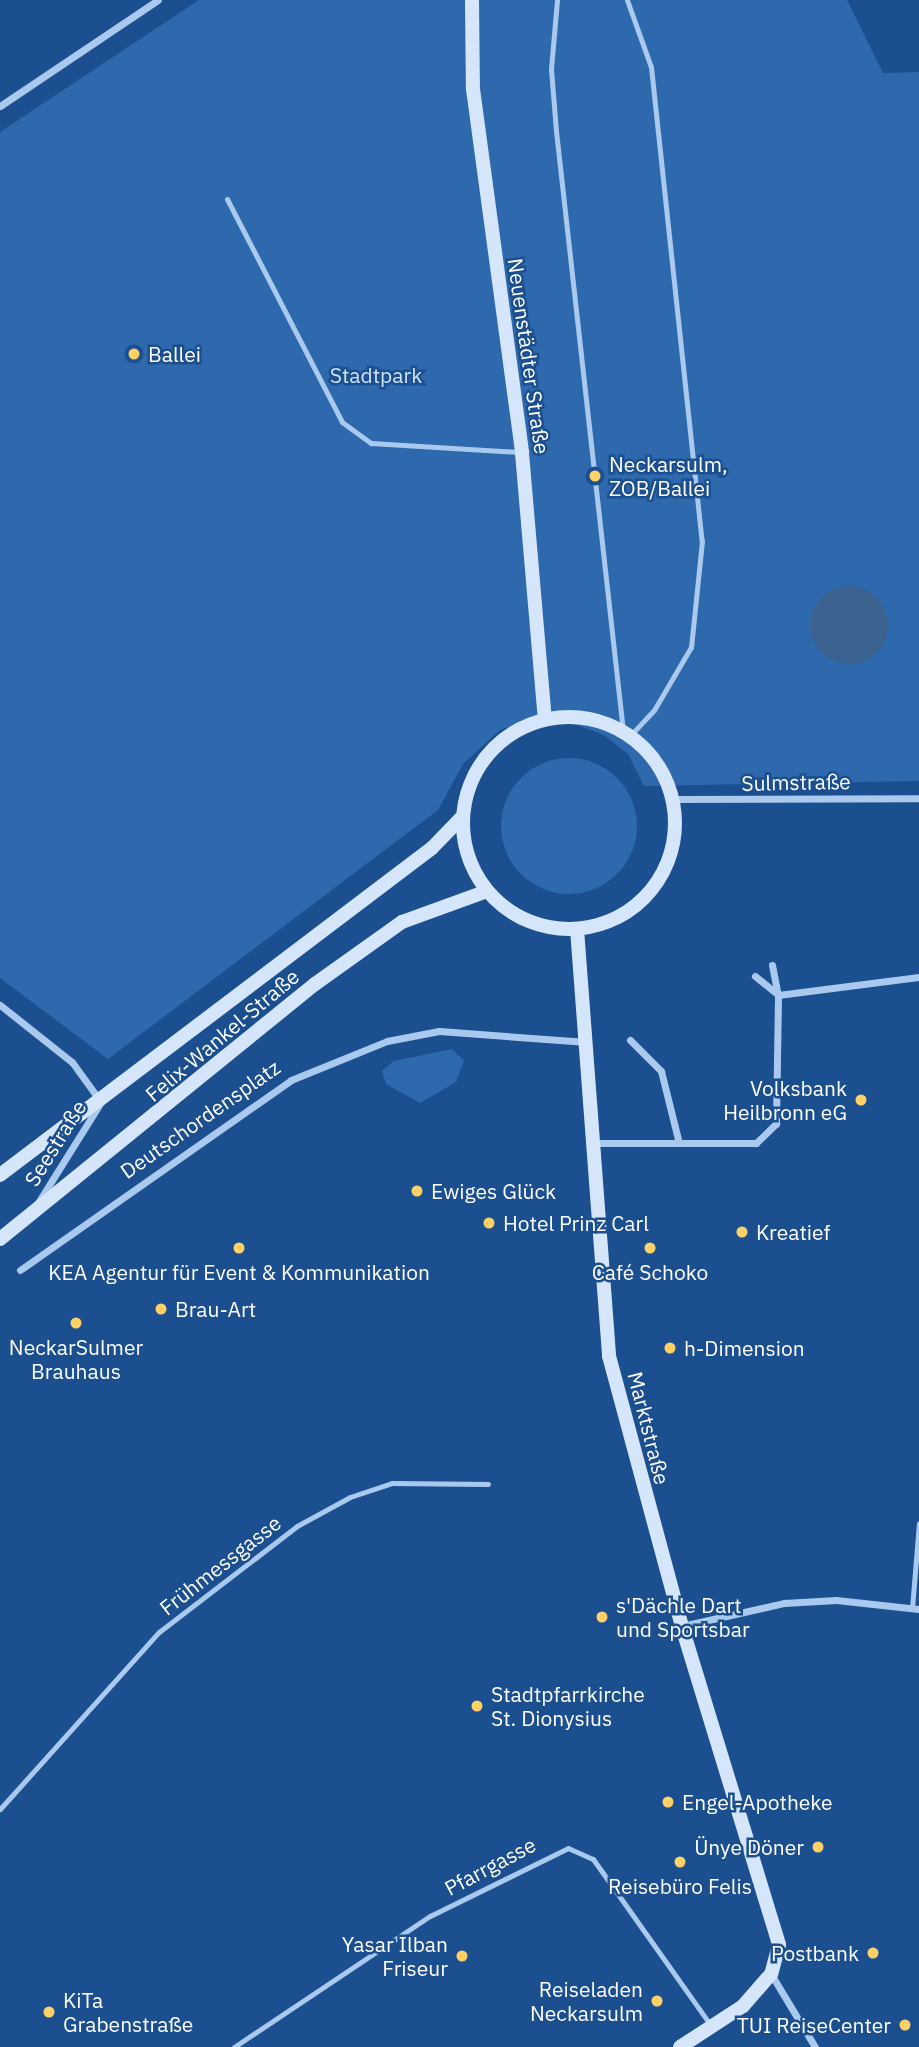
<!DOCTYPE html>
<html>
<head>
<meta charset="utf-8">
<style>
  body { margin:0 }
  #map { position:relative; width:919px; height:2047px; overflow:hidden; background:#1b4f8f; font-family:"IBM Plex Sans",sans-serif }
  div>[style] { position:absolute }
  .green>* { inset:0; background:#2e69ad }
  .round { border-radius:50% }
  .water>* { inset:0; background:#3c6290 }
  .lane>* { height:5px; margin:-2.5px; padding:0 2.5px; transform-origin:2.5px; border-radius:2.5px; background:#a9c9ee }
  .street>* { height:7px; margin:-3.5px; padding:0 3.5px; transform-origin:3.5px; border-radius:3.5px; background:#a9c9ee }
  .secondary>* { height:14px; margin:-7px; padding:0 7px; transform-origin:7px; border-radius:7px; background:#d6e6fa }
  .secondary>.ring { margin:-7px; padding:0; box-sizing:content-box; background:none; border:14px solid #d6e6fa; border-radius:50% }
  .dots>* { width:19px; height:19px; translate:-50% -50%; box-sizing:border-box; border:4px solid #1b4f8f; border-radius:50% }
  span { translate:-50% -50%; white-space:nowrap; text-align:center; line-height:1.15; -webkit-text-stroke:5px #1b4f8f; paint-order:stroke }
  .poi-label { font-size:21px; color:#fff }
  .left { translate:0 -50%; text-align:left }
  .right { translate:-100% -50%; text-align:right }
  .street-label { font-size:21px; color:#fff }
  .park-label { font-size:21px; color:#cfe3fa }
</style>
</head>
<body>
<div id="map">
  <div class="green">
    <i style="clip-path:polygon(199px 0,847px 0,883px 73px,919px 72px,919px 781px,644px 786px,628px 754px,604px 735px,544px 713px,500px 730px,463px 764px,438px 810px,108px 1059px,0 978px,0 132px)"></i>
    <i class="round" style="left:501px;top:758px;width:136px;height:136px"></i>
    <i style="clip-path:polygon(452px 1049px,464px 1061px,456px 1082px,420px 1103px,386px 1084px,382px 1071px,394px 1061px)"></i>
  </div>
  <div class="water">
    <i class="round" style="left:810px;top:586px;width:78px;height:78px"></i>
  </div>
  <div class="lane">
    <i style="left:557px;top:0;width:69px;rotate:95deg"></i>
    <i style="left:551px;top:69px;width:62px;rotate:85.4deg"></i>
    <i style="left:556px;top:131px;width:604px;rotate:83.63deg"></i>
    <i style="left:627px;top:0;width:71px;rotate:70.3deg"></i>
    <i style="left:651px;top:67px;width:477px;rotate:83.9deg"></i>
    <i style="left:702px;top:541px;width:107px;rotate:95.9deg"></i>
    <i style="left:691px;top:647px;width:73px;rotate:120.4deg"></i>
    <i style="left:654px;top:710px;width:35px;rotate:133deg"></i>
    <i style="left:227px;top:199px;width:251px;rotate:62.7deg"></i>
    <i style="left:342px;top:422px;width:36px;rotate:36deg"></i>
    <i style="left:371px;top:443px;width:148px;rotate:3.5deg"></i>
    <i style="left:912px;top:1608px;width:85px;rotate:-85.3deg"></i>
    <i style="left:0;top:1809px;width:238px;rotate:-48.1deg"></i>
    <i style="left:159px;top:1632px;width:174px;rotate:-37.5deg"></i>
    <i style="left:297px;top:1526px;width:60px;rotate:-28.7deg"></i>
    <i style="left:350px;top:1497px;width:44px;rotate:-18.4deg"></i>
    <i style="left:392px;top:1483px;width:96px;rotate:0.6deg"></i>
    <i style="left:234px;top:2047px;width:236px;rotate:-33.8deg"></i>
    <i style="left:430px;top:1916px;width:154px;rotate:-26.2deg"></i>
    <i style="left:568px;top:1848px;width:27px;rotate:24deg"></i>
    <i style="left:593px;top:1859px;width:202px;rotate:54.7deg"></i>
  </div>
  <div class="street">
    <i style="left:0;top:106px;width:190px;rotate:-33.9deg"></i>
    <i style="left:673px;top:799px;width:246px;rotate:-0.2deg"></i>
    <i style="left:772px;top:965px;width:31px;rotate:79deg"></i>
    <i style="left:755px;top:976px;width:28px;rotate:39deg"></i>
    <i style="left:0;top:1005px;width:92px;rotate:38.4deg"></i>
    <i style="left:72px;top:1062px;width:49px;rotate:54.1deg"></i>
    <i style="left:101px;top:1102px;width:119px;rotate:122deg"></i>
    <i style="left:630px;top:1040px;width:44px;rotate:45deg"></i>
    <i style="left:661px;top:1071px;width:74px;rotate:76deg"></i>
    <i style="left:593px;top:1143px;width:163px"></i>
    <i style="left:756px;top:1143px;width:28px;rotate:-44deg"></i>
    <i style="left:776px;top:1124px;width:129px;rotate:-89.1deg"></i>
    <i style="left:778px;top:995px;width:142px;rotate:-7.3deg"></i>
    <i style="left:20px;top:1270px;width:331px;rotate:-35deg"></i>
    <i style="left:291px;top:1080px;width:104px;rotate:-22.1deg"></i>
    <i style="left:387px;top:1041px;width:53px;rotate:-10.9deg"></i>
    <i style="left:439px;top:1031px;width:148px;rotate:4.3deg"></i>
    <i style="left:682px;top:1626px;width:105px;rotate:-12.7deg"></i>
    <i style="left:784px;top:1603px;width:52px;rotate:-3.3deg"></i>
    <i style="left:836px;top:1600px;width:83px;rotate:6.2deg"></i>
    <i style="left:771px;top:1974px;width:85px;rotate:58.9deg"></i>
  </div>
  <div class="secondary">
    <i style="left:472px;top:0;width:89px;rotate:89.4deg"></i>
    <i style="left:473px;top:89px;width:367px;rotate:82.3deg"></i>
    <i style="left:522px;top:453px;width:267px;rotate:85.1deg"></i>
    <i class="ring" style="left:463px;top:717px;width:198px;height:198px"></i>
    <i style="left:577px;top:929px;width:428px;rotate:85.7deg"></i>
    <i style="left:609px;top:1356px;width:281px;rotate:74.9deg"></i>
    <i style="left:682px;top:1627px;width:332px;rotate:73deg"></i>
    <i style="left:779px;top:1945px;width:30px;rotate:105deg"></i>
    <i style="left:771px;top:1974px;width:43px;rotate:131.2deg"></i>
    <i style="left:743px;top:2006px;width:75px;rotate:146.9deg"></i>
    <i style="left:0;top:1175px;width:542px;rotate:-37.12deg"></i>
    <i style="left:432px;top:848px;width:43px;rotate:-45.9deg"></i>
    <i style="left:0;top:1239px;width:405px;rotate:-39deg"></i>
    <i style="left:315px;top:984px;width:107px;rotate:-35.5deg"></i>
    <i style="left:402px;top:922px;width:90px;rotate:-20deg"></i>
  </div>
  <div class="dots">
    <i style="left:134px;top:354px;background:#ffd166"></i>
    <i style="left:595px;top:476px;background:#ffd166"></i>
    <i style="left:861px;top:1100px;background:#ffd166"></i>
    <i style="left:417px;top:1191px;background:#ffd166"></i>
    <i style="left:489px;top:1223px;background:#ffd166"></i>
    <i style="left:742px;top:1232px;background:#ffd166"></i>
    <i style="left:239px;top:1248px;background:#ffd166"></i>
    <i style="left:650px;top:1248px;background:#ffd166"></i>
    <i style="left:161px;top:1309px;background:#ffd166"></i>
    <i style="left:76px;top:1323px;background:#ffd166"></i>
    <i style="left:670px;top:1348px;background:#ffd166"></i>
    <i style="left:602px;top:1617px;background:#ffd166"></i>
    <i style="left:477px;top:1706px;background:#ffd166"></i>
    <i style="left:668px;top:1802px;background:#ffd166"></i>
    <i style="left:818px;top:1847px;background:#ffd166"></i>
    <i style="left:680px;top:1862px;background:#ffd166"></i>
    <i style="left:873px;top:1953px;background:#ffd166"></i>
    <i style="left:462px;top:1956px;background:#ffd166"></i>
    <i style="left:657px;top:2001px;background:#ffd166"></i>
    <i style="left:49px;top:2012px;background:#ffd166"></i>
    <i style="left:905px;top:2025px;background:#ffd166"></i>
  </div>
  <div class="poi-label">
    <span class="left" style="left:148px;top:354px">Ballei</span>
    <span class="left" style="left:609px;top:476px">Neckarsulm,<br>ZOB/Ballei</span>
    <span class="right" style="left:847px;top:1100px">Volksbank<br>Heilbronn eG</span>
    <span class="left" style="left:431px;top:1191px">Ewiges Glück</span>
    <span class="left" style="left:503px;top:1223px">Hotel Prinz Carl</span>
    <span class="left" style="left:756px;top:1232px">Kreatief</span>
    <span style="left:239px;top:1272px">KEA Agentur für Event &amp; Kommunikation</span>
    <span style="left:650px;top:1272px">Café Schoko</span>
    <span class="left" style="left:175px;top:1309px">Brau-Art</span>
    <span style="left:76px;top:1359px">NeckarSulmer<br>Brauhaus</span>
    <span class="left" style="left:684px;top:1348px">h-Dimension</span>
    <span class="left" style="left:616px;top:1617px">s'Dächle Dart<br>und Sportsbar</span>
    <span class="left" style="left:491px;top:1706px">Stadtpfarrkirche<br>St. Dionysius</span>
    <span class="left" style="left:682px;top:1802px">Engel-Apotheke</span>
    <span class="right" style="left:804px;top:1847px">Ünye Döner</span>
    <span style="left:680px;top:1886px">Reisebüro Felis</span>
    <span class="right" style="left:448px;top:1956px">Yasar Ilban<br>Friseur</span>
    <span class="right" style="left:859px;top:1953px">Postbank</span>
    <span class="right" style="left:643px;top:2001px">Reiseladen<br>Neckarsulm</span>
    <span class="left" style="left:63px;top:2012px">KiTa<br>Grabenstraße</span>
    <span class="right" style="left:891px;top:2025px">TUI ReiseCenter</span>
  </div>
  <div class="street-label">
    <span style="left:529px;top:356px;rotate:82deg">Neuenstädter Straße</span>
    <span style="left:796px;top:782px;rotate:-1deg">Sulmstraße</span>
    <span style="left:222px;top:1035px;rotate:-40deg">Felix-Wankel-Straße</span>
    <span style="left:200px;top:1119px;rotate:-35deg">Deutschordensplatz</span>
    <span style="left:55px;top:1143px;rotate:-58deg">Seestraße</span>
    <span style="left:649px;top:1428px;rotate:76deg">Marktstraße</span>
    <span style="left:220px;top:1565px;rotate:-38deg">Frühmessgasse</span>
    <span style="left:490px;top:1866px;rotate:-28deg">Pfarrgasse</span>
  </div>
  <div class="park-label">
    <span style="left:376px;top:375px">Stadtpark</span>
  </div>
</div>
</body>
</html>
